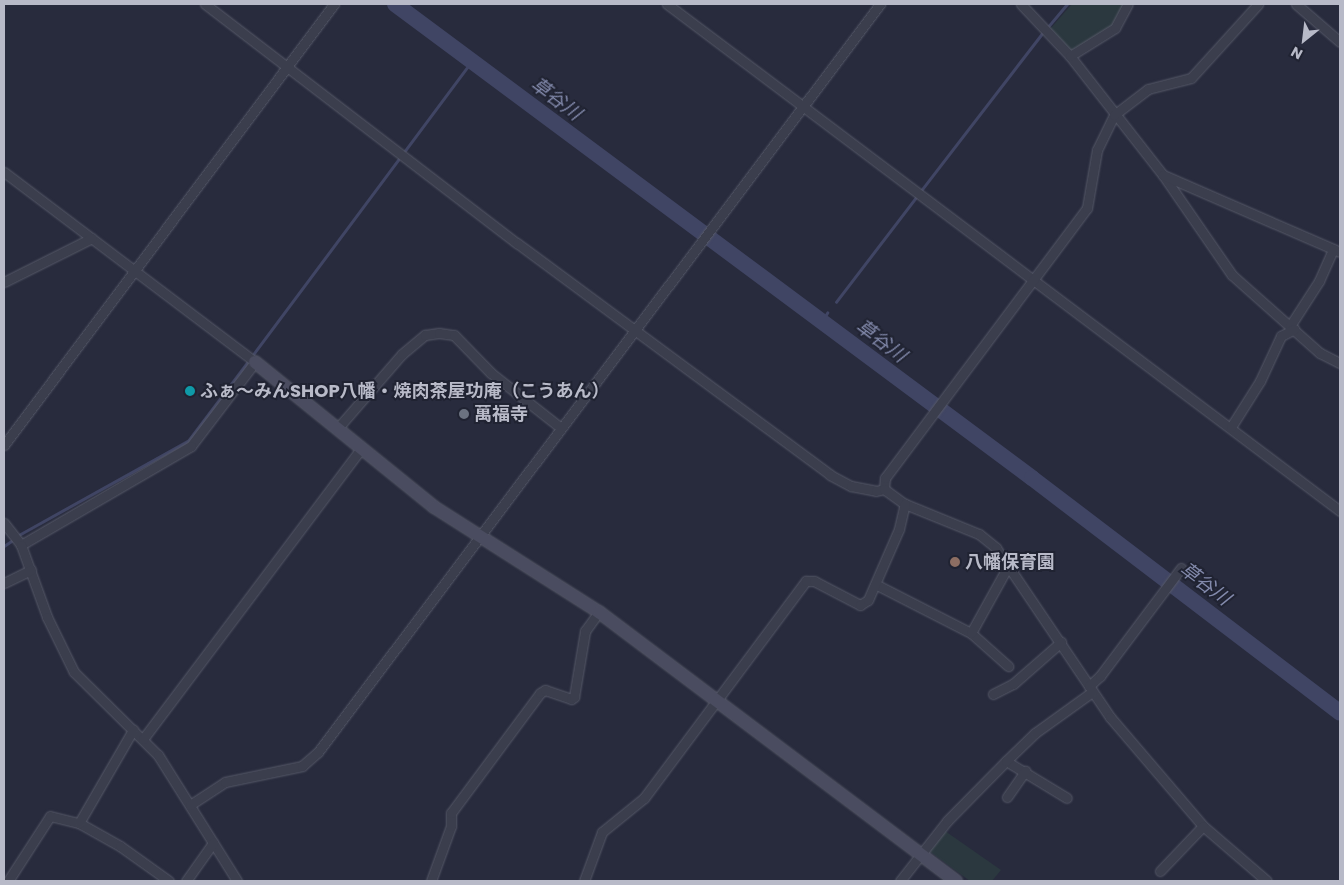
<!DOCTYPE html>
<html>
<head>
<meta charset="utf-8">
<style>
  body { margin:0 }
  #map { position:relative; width:1344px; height:885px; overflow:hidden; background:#282b3d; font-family:Poppins,"Noto Sans JP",sans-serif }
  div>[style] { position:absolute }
  .green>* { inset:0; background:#2b383f }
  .stream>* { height:2.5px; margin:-1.25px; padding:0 1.25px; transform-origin:1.25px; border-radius:1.25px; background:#404564 }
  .river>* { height:16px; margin:-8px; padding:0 8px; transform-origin:8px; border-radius:8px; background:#404564 }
  .roads { filter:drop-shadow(0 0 1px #565968) drop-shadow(0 0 1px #565968) }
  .street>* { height:9px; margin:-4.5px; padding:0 4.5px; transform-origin:4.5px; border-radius:4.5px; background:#3b3e4d }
  .secondary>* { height:12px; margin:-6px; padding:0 6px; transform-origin:6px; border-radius:6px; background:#4a4c60 }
  .dots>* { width:14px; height:14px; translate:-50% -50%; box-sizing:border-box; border:2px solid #202332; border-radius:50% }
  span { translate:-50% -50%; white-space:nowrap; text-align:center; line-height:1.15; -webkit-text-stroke:4px #202332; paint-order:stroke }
  .poi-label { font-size:18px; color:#b8bac8; font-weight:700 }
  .left { translate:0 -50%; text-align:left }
  .water-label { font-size:19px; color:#838aac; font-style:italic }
  .frame { position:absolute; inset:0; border:5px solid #b8bac8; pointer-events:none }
  .north { position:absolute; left:1279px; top:15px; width:50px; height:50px; -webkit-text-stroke:4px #202332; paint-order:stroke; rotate:209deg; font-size:14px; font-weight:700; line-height:20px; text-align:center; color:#b8bac8 }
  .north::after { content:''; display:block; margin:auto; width:18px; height:22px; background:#b8bac8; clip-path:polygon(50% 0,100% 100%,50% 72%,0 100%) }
</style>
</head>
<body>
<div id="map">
  <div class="green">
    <i style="clip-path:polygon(1072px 4px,1125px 4px,1113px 27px,1075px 50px,1070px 50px,1050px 29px)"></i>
    <i style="clip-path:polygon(945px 831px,1001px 870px,992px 881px,970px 881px,929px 851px)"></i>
  </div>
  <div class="stream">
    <i style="left:1047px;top:28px;width:31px;rotate:-50deg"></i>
    <i style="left:920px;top:192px;width:202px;rotate:-52.4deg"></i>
    <i style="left:836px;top:302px;width:133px;rotate:-52.6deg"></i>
    <i style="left:821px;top:323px;width:12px;rotate:-59deg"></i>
    <i style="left:252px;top:356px;width:368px;rotate:-53.3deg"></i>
    <i style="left:17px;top:536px;width:196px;rotate:-29.1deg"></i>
    <i style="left:188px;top:441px;width:101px;rotate:-53deg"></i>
    <i style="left:4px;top:546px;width:11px;rotate:-34deg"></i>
  </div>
  <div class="river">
    <i style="left:395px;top:4px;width:794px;rotate:36.65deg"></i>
    <i style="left:1032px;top:478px;width:387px;rotate:37.3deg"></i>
  </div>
  <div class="roads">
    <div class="street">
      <i style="left:205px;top:4px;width:393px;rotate:37.5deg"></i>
      <i style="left:517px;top:243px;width:390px;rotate:36.5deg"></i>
      <i style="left:830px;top:475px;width:24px;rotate:28deg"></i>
      <i style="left:851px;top:486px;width:25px;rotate:11deg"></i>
      <i style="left:876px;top:491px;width:8px;rotate:-14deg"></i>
      <i style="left:667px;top:4px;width:843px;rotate:36.99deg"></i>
      <i style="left:1021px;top:4px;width:71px;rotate:46.7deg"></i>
      <i style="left:1070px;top:56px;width:151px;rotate:52deg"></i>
      <i style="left:1163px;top:175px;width:121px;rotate:55.4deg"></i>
      <i style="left:1232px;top:275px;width:118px;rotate:41.6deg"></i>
      <i style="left:1320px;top:353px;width:22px;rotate:27deg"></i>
      <i style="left:1296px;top:4px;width:58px;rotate:40.8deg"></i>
      <i style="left:1070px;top:56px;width:53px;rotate:-31.9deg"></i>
      <i style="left:1115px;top:28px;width:27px;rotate:-62deg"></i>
      <i style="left:4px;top:172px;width:315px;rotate:37.1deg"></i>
      <i style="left:255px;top:362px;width:106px;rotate:127.3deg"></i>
      <i style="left:191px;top:446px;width:197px;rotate:149.8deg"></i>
      <i style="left:1163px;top:175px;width:193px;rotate:23.5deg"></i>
      <i style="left:4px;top:282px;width:98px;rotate:-26.6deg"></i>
      <i style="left:1290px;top:326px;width:54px;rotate:-57.2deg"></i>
      <i style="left:1319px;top:281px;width:35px;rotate:-66deg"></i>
      <i style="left:1231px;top:427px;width:54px;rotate:-57.8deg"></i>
      <i style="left:1260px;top:381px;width:50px;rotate:-65deg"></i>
      <i style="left:1281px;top:336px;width:15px;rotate:-28deg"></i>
      <i style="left:337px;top:429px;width:99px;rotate:-49.1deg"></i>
      <i style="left:402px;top:354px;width:30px;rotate:-40deg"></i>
      <i style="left:425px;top:335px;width:14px;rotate:-8deg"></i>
      <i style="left:439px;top:333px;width:15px;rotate:8deg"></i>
      <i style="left:454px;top:335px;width:53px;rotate:45.8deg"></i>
      <i style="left:491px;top:373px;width:89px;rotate:38.2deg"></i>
      <i style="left:4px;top:445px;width:551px;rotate:-53.19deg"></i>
      <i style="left:884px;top:489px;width:11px;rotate:-85deg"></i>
      <i style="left:885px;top:478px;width:337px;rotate:-53.2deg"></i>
      <i style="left:1087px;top:208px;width:59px;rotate:-80.2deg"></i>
      <i style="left:1097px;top:150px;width:39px;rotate:-64deg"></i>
      <i style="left:1114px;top:115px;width:43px;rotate:-37.4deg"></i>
      <i style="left:1148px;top:89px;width:44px;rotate:-14.3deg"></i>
      <i style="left:1191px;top:78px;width:100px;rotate:-47.8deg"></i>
      <i style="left:884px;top:489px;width:26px;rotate:36deg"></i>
      <i style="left:905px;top:504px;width:80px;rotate:22.1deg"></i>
      <i style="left:979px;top:534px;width:22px;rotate:39deg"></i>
      <i style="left:996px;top:548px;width:204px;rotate:56deg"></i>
      <i style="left:1110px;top:717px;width:143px;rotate:49.5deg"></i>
      <i style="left:1203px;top:826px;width:84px;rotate:40.7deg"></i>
      <i style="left:4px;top:523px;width:28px;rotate:52deg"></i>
      <i style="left:21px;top:545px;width:77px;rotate:70.1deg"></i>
      <i style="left:47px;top:617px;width:61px;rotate:63.9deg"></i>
      <i style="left:74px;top:672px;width:118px;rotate:44.7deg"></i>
      <i style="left:158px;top:755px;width:149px;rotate:57.9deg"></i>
      <i style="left:4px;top:583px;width:30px;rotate:-26deg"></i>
      <i style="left:877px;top:585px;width:106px;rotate:27.1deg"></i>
      <i style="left:971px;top:633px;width:50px;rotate:41.7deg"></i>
      <i style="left:971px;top:633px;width:74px;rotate:-61deg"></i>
      <i style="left:1089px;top:686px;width:15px;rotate:-42deg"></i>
      <i style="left:1100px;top:676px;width:135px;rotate:-53.1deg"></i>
      <i style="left:993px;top:694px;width:22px;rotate:-27deg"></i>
      <i style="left:1013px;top:684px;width:64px;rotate:-41.2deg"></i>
      <i style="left:143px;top:739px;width:363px;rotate:-53.1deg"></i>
      <i style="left:1006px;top:761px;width:71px;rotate:31.2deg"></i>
      <i style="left:1007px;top:797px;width:32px;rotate:-55deg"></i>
      <i style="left:190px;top:805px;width:42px;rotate:-33.3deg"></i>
      <i style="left:225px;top:782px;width:79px;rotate:-11.7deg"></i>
      <i style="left:302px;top:766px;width:21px;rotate:-41deg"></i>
      <i style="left:318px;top:752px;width:936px;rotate:-53.08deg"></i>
      <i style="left:79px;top:823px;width:47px;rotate:29.3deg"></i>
      <i style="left:120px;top:846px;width:60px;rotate:35.5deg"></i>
      <i style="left:1160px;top:871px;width:62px;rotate:-46.3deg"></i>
      <i style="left:8px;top:881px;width:77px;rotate:-57.1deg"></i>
      <i style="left:50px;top:816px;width:30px;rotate:14deg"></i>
      <i style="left:79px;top:823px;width:108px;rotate:-59.9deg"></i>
      <i style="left:186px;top:881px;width:47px;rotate:-54.6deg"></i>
      <i style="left:431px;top:881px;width:59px;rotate:-70deg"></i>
      <i style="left:451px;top:826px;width:13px;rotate:-90deg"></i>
      <i style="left:451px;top:813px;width:149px;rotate:-53.4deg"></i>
      <i style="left:540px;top:693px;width:6px;rotate:-31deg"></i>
      <i style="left:545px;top:690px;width:28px;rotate:19deg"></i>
      <i style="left:571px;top:699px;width:4px;rotate:-34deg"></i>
      <i style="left:574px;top:697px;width:67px;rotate:-80.5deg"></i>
      <i style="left:585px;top:631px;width:24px;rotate:-54deg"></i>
      <i style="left:584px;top:881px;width:52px;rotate:-69.8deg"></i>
      <i style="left:602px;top:832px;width:54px;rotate:-39deg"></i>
      <i style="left:644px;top:798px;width:271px;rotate:-53.3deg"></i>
      <i style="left:806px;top:581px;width:8px"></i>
      <i style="left:814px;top:581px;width:52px;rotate:27.6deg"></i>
      <i style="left:860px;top:605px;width:9px;rotate:-32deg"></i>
      <i style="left:868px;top:600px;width:77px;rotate:-66.4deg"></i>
      <i style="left:899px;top:529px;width:26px;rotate:-77deg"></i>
      <i style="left:900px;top:881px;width:76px;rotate:-51.9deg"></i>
      <i style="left:947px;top:821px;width:84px;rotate:-45.5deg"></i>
      <i style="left:1006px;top:761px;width:40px;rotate:-44deg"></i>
      <i style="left:1035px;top:733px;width:70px;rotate:-35.7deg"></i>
    </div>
    <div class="secondary">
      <i style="left:255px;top:362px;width:230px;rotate:39deg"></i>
      <i style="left:434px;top:507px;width:196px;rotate:32.5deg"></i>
      <i style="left:599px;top:612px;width:447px;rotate:37deg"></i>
    </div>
  </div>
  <div class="dots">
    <i style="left:190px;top:391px;background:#0f9aa8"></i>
    <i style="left:464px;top:414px;background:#6b7280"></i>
    <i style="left:955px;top:562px;background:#8d6e63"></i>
  </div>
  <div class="poi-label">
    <span class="left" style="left:200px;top:391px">ふぁ～みんSHOP八幡・焼肉茶屋功庵（こうあん）</span>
    <span class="left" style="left:474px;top:414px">萬福寺</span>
    <span class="left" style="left:965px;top:562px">八幡保育園</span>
  </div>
  <div class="water-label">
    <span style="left:556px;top:99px;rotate:37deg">草谷川</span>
    <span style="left:881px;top:341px;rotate:37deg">草谷川</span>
    <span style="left:1205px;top:584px;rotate:37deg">草谷川</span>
  </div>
  <div class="frame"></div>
  <div class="north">N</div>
</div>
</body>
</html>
